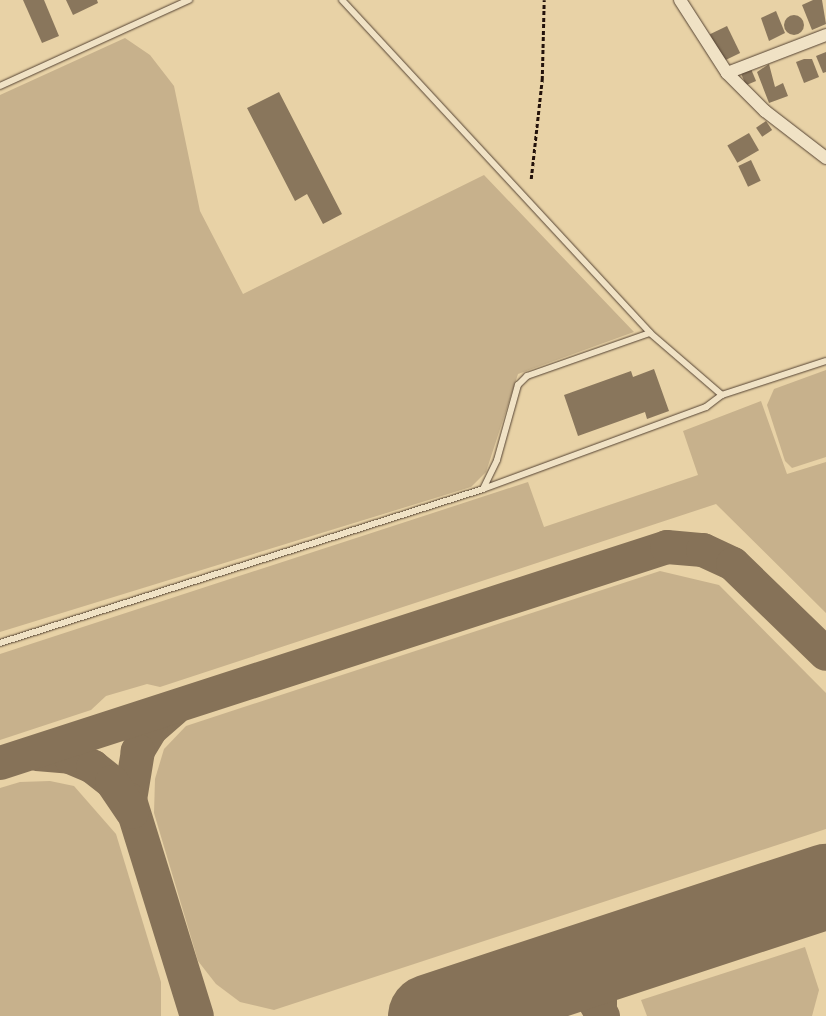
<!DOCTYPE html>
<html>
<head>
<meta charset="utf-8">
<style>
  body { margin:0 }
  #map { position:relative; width:826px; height:1016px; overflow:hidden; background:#e8d2a6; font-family:"EB Garamond",serif }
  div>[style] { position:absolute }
  .green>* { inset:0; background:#c7b18c }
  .taxiway>* { height:34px; margin:-17px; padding:0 17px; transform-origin:17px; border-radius:17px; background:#867258 }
  .runway>* { height:85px; margin:-42.5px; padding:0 42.5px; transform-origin:42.5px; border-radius:42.5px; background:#867258 }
  .building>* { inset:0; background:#89765c; transform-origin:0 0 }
  .round { border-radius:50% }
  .path>* { height:2.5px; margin-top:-1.25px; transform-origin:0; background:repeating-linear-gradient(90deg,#23120b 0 4px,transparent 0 6.5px) }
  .roads { filter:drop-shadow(0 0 1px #544232) drop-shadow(0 0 1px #544232) }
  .lane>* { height:6px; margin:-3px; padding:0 3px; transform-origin:3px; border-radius:3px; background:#f0e2c5 }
  .street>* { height:12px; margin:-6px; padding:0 6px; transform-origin:6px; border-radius:6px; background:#f0e2c5 }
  span { translate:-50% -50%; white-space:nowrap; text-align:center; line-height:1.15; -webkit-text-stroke:4px #f0e2c5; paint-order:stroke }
</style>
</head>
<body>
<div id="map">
  <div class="green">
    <i style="clip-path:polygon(125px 38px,150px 55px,174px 86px,200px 211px,243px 294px,484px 175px,634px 332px,518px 374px,486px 472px,471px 487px,0 632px,0 95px)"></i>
    <i style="clip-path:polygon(826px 370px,826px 457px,792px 468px,785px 461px,767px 405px,774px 389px)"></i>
    <i style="clip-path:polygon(761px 401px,787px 474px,826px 462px,826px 613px,716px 504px,160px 687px,147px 684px,106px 696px,91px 710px,0 740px,0 654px,528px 482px,544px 527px,698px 475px,683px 431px)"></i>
    <i style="clip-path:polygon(660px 571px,719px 585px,826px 693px,826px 829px,274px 1010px,240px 1002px,216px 984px,198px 961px,154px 813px,155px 779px,164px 749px,186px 726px)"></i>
    <i style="clip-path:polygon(50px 781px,74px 786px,116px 834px,161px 982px,161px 1016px,0 1016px,0 788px,20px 782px)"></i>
    <i style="clip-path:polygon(805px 947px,819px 990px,812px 1016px,647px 1016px,641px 1000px)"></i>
  </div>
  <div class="taxiway">
    <i style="left:174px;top:709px;width:30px;rotate:139deg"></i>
    <i style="left:151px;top:729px;width:26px;rotate:121deg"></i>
    <i style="left:138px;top:751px;width:50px;rotate:99.3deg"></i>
    <i style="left:130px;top:800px;width:226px;rotate:72.8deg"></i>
    <i style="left:37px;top:754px;width:33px;rotate:5deg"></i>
    <i style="left:70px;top:757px;width:25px;rotate:23deg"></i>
    <i style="left:93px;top:767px;width:24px;rotate:38deg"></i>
    <i style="left:112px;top:782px;width:36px;rotate:56deg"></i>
    <i style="left:0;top:763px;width:701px;rotate:-17.94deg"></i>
    <i style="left:667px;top:547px;width:36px;rotate:5deg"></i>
    <i style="left:703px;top:550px;width:33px;rotate:25deg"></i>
    <i style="left:733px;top:564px;width:129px;rotate:44.1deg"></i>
    <i style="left:558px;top:974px;width:29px;rotate:22deg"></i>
    <i style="left:585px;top:985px;width:36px;rotate:60deg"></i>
    <i style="left:600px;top:1005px;width:26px;rotate:-90deg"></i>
    <i style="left:600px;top:979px;width:32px;rotate:-51deg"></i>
  </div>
  <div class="runway">
    <i style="left:430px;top:1016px;width:417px;rotate:-18.2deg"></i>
  </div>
  <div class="building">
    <i style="clip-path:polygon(23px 0,44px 0,59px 36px,42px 43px)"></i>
    <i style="clip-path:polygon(66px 0,97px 0,98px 3px,73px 15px)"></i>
    <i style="clip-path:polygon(813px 0,822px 0,826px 24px,812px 30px,802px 5px)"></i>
    <i style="clip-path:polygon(776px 11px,785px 33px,769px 41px,761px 18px)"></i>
    <i class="round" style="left:784px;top:15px;width:20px;height:20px"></i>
    <i style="left:727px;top:26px;width:30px;height:19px;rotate:64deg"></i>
    <i style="clip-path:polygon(826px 52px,826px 72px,823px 73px,816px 56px)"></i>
    <i style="clip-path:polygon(804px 59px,812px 59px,819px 77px,804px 83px,796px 62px)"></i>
    <i style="clip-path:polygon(769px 64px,775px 87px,783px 83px,788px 96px,769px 103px,757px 72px)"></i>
    <i style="left:751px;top:69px;width:13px;height:11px;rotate:67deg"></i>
    <i style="clip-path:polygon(279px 92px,342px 214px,323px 224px,307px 194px,295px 201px,247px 108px)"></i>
    <i style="left:766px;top:121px;width:11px;height:12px;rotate:56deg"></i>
    <i style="left:749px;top:133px;width:20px;height:25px;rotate:60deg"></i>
    <i style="left:751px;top:160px;width:23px;height:14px;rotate:65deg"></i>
    <i style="clip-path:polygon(654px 369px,669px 411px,647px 419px,645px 412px,578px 436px,564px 395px,631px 371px,633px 377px)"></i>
  </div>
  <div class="path">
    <i style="left:531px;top:179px;width:100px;rotate:-83.7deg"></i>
    <i style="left:542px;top:80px;width:80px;rotate:-88.6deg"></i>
  </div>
  <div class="roads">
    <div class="lane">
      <i style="left:342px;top:0;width:454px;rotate:47.2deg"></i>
      <i style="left:650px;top:333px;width:95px;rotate:40.7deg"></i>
      <i style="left:0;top:86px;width:208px;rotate:-24.5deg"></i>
      <i style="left:483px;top:489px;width:32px;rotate:-64deg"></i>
      <i style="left:497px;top:460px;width:78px;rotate:-74.4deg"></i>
      <i style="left:518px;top:385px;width:13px;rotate:-45deg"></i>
      <i style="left:527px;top:376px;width:130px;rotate:-19.3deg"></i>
      <i style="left:0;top:643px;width:507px;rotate:-17.68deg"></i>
      <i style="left:483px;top:489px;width:238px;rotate:-20.2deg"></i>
      <i style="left:706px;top:407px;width:20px;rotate:-37deg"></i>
      <i style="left:722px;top:395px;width:109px;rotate:-18.1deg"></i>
    </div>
    <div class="street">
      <i style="left:680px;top:0;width:87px;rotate:57.2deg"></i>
      <i style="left:727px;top:73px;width:54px;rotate:45deg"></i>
      <i style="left:765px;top:111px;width:77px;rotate:37.6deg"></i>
      <i style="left:727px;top:73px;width:106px;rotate:-21deg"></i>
    </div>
  </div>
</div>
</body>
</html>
